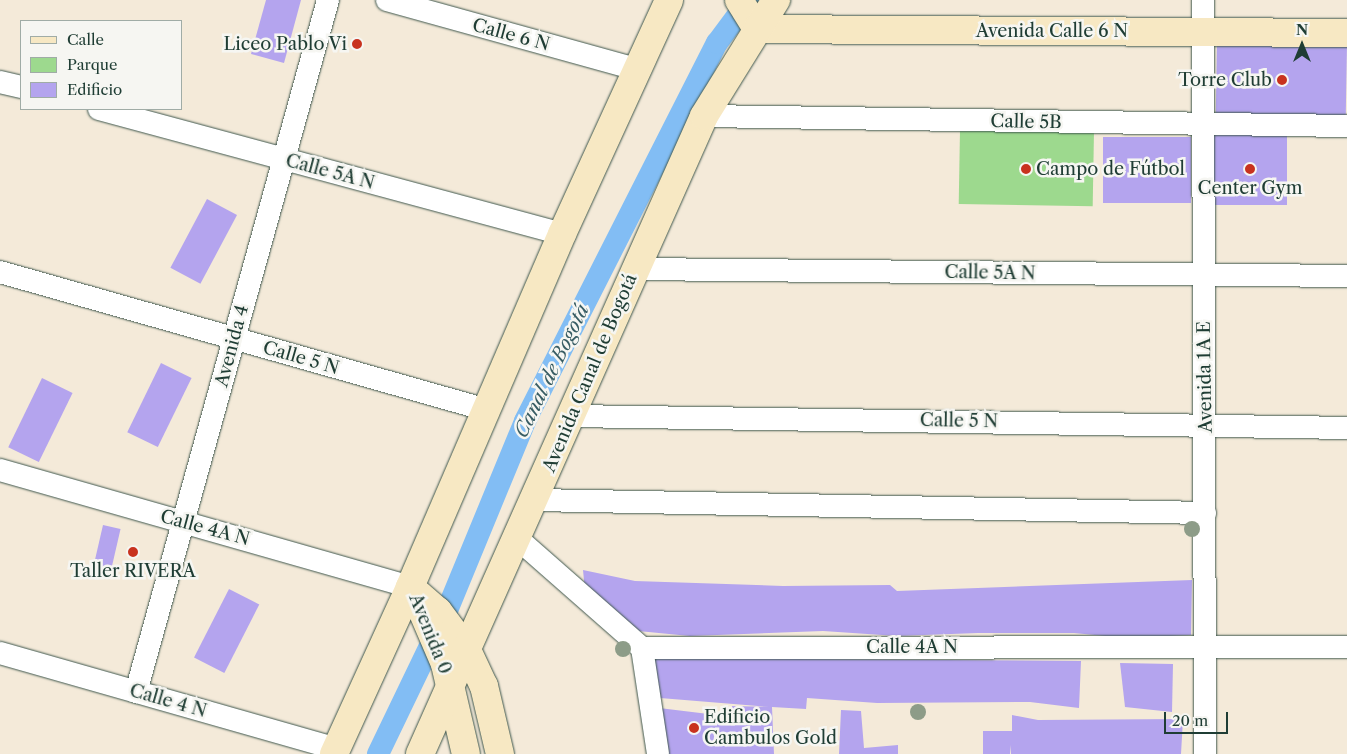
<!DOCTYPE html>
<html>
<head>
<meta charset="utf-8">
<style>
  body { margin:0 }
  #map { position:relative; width:1347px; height:754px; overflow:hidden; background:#f4ead9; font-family:"Libre Caslon Text",serif }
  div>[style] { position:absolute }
  .green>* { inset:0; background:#9dd98e; transform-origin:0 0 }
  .canal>* { height:22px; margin:-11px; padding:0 11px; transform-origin:11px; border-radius:11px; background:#82bdf4 }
  .building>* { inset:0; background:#b4a4ee; transform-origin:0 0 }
  .roads { filter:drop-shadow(0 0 1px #3f574d) drop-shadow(0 0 1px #3f574d) }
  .street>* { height:22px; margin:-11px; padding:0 11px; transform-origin:11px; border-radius:11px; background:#fff }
  .secondary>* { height:28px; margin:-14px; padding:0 14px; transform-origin:14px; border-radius:14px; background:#f7e8c3 }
  .trees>* { width:16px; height:16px; margin:-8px; border-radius:50%; background:#8d9c88 }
  .dots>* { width:14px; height:14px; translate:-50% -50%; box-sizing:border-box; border:2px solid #f6f6f2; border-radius:50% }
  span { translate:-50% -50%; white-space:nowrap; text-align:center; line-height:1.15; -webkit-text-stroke:5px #f6f6f2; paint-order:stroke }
  .street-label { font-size:18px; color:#1f3d34 }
  .poi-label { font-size:18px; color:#1f3d34 }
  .right { translate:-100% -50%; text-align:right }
  .left { translate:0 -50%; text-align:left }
  .water-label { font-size:19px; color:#385d64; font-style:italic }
  .legend { position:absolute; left:20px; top:20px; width:162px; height:90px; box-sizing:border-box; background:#f6f6f2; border:1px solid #a0aca6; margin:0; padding:6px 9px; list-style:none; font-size:15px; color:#1f3d34 }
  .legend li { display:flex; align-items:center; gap:10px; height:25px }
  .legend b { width:25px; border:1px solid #a0aca6 }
  .north { position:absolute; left:1277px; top:20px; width:50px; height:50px; -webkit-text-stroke:4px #f6f6f2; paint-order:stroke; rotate:0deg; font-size:14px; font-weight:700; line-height:20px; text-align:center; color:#1f3d34 }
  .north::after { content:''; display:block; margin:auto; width:18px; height:22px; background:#1f3d34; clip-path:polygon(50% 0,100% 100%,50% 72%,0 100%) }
  .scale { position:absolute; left:1164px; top:712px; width:64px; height:22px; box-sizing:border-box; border:2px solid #1f3d34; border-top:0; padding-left:6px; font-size:15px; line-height:18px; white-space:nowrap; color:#1f3d34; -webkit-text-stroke:4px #f6f6f2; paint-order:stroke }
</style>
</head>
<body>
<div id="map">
  <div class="green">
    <i style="left:960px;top:130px;width:134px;height:74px;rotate:1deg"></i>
  </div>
  <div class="canal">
    <i style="left:378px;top:754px;width:157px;rotate:-64.3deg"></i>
    <i style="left:446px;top:613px;width:208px;rotate:-67.6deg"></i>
    <i style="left:525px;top:421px;width:424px;rotate:-63.1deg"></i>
    <i style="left:717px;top:43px;width:54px;rotate:-53.3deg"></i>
  </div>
  <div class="building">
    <i style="clip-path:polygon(266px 0,301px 0,284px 63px,251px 54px)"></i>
    <i style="left:1217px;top:43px;width:130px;height:71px;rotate:1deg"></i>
    <i style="left:1210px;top:133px;width:77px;height:72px"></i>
    <i style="left:1103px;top:137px;width:88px;height:66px"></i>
    <i style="left:207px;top:199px;width:34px;height:78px;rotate:28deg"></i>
    <i style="left:161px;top:363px;width:34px;height:77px;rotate:26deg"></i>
    <i style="left:42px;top:378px;width:34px;height:77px;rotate:26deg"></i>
    <i style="left:103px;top:525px;width:18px;height:42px;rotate:13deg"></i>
    <i style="clip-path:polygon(583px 570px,635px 581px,783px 586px,890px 585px,897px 591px,1192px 580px,1191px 635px,1126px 638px,1074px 633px,978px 633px,897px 636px,823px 631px,690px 636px,638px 631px,585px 591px)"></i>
    <i style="left:229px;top:589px;width:34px;height:77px;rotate:27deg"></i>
    <i style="clip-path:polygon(654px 658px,1081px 661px,1079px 708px,1030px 702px,877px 703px,807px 698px,806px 709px,772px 707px,774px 754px,658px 754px,651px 707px,733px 717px,732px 706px,769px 707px,660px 698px)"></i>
    <i style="clip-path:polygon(1120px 663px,1173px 664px,1172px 712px,1125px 707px)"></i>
    <i style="clip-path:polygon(841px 710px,861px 711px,864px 748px,898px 745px,898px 754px,839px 754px)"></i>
    <i style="clip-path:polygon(1012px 715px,1038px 720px,1183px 719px,1181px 754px,1011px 754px,1011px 745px,1010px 754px,983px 754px,983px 731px,1012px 731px)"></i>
  </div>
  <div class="roads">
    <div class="street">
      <i style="left:387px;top:0;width:258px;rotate:15.5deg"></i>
      <i style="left:1203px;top:0;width:754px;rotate:89.85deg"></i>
      <i style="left:0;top:82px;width:22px;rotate:13deg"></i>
      <i style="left:99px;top:109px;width:480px;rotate:15.1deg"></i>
      <i style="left:704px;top:116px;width:643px;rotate:0.89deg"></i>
      <i style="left:634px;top:269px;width:713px;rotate:0.56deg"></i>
      <i style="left:0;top:272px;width:506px;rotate:15.82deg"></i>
      <i style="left:570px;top:416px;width:777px;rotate:0.88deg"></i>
      <i style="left:0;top:470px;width:426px;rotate:15.9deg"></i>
      <i style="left:535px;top:500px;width:670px;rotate:1.11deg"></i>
      <i style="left:518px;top:539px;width:165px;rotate:41.3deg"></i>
      <i style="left:642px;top:648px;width:705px;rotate:-0.08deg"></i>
      <i style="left:642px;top:648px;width:107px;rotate:81.4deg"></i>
      <i style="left:0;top:653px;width:349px;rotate:15.9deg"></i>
      <i style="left:136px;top:692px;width:718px;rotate:-74.49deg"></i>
    </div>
    <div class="secondary">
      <i style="left:739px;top:0;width:34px;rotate:58deg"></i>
      <i style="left:757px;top:29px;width:590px;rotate:0.39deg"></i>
      <i style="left:410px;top:587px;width:37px;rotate:41deg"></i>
      <i style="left:438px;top:611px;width:49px;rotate:53.4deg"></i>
      <i style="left:467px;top:650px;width:40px;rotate:65deg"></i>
      <i style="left:484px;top:686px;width:70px;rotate:76.8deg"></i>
      <i style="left:421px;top:608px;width:61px;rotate:66.8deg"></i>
      <i style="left:445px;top:664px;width:92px;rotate:76.9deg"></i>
      <i style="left:334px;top:754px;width:183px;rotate:-65.5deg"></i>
      <i style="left:410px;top:587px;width:384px;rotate:-66.7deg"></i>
      <i style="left:562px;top:234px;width:257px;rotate:-65.4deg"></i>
      <i style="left:420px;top:754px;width:698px;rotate:-66deg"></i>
      <i style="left:704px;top:116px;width:137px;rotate:-58.2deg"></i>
    </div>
  </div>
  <div class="trees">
    <i style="left:1192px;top:529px"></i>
    <i style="left:623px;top:649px"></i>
    <i style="left:918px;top:712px"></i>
  </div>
  <div class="dots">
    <i style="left:357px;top:44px;background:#c8321e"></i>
    <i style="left:1282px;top:80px;background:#c8321e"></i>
    <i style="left:1026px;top:169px;background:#c8321e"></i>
    <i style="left:1250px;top:169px;background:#c8321e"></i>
    <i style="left:133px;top:552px;background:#c8321e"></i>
    <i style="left:694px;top:728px;background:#c8321e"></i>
  </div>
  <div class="street-label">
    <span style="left:1052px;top:31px">Avenida Calle 6 N</span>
    <span style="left:511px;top:35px;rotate:15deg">Calle 6 N</span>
    <span style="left:1026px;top:122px;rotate:1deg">Calle 5B</span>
    <span style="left:330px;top:172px;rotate:15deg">Calle 5A N</span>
    <span style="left:990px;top:273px;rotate:1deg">Calle 5A N</span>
    <span style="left:232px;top:346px;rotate:-75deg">Avenida 4</span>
    <span style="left:301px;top:358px;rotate:16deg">Calle 5 N</span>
    <span style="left:590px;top:373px;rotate:-67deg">Avenida Canal de Bogotá</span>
    <span style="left:1205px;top:377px;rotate:-91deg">Avenida 1A E</span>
    <span style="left:959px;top:421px;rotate:1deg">Calle 5 N</span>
    <span style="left:205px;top:528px;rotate:15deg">Calle 4A N</span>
    <span style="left:430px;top:634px;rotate:68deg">Avenida 0</span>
    <span style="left:912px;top:647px">Calle 4A N</span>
    <span style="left:168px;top:701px;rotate:16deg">Calle 4 N</span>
  </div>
  <div class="poi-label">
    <span class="right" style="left:347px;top:44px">Liceo Pablo Vi</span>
    <span class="right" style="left:1272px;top:80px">Torre Club</span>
    <span class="left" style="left:1036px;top:169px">Campo de Fútbol</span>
    <span style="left:1250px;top:188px">Center Gym</span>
    <span style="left:133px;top:571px">Taller RIVERA</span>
    <span class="left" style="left:704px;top:728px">Edificio<br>Cambulos Gold</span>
  </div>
  <div class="water-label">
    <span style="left:552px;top:371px;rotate:-64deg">Canal de Bogotá</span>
  </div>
  <ul class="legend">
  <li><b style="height:6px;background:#f7e8c3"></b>Calle</li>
  <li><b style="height:14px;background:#9dd98e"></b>Parque</li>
  <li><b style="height:14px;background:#b4a4ee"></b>Edificio</li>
  </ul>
  <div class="north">N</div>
  <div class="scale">20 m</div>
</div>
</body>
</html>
